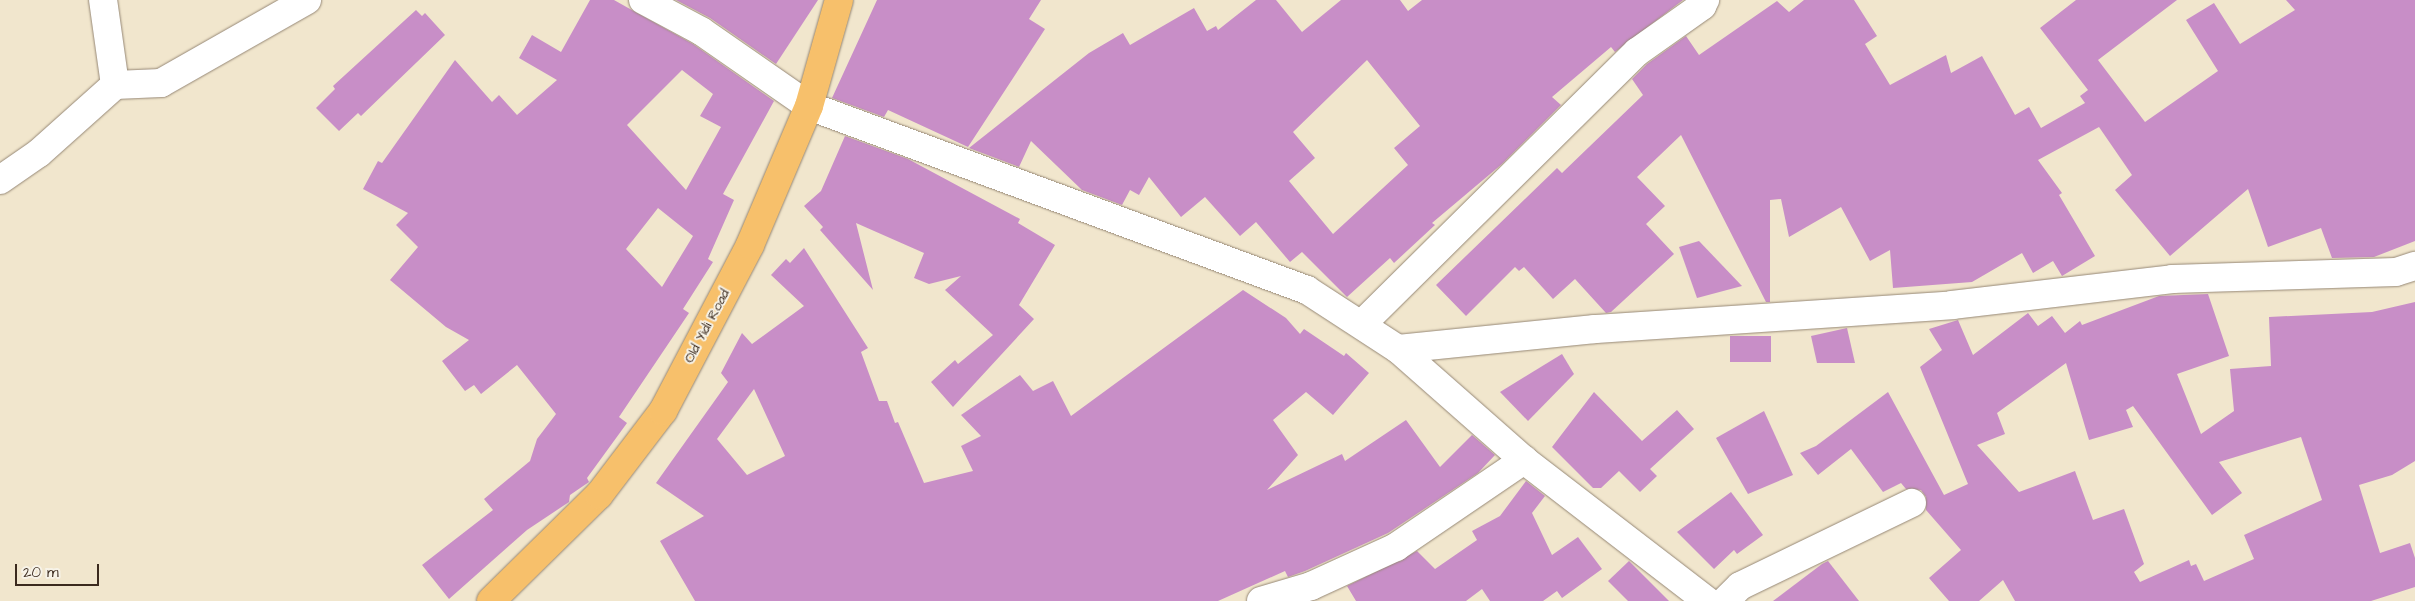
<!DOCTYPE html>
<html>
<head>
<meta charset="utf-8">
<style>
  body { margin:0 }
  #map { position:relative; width:2415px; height:601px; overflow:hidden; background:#f1e6cd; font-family:"Architects Daughter",sans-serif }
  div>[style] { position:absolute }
  .building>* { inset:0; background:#c88ec7; transform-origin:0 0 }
  .roads { filter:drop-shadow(0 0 1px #968876) drop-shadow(0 0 1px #968876) }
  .minor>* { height:28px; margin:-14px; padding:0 14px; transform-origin:14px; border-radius:14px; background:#fff }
  .major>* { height:28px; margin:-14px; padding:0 14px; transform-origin:14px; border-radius:14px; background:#f7c06b }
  span { translate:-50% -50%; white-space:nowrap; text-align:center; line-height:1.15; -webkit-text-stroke:4px #f7f3e8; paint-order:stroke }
  .street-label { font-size:14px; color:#3b2a1e }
  .scale { position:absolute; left:15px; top:564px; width:84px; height:22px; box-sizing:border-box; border:2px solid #3b2a1e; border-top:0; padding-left:6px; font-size:15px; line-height:18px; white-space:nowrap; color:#3b2a1e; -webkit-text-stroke:4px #f7f3e8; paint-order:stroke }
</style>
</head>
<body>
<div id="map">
  <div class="building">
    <i style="clip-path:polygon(evenodd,590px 0,614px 0,630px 9px,693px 44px,774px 101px,723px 194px,734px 200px,708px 259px,713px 262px,683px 309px,689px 313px,619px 417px,627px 423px,587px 478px,589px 482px,570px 495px,569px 502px,527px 530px,449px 599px,422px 565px,493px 510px,484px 499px,530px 461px,537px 439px,556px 414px,517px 365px,481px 394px,474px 385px,465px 391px,442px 361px,469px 340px,446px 327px,390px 280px,418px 247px,396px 225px,408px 213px,363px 189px,378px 161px,382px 163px,455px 60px,492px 102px,499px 95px,517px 115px,557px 80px,519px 58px,532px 35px,561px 52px,590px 0,682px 70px,713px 94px,700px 116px,721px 127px,686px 190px,627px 125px,682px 70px,590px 0,658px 208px,693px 236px,662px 287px,626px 249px,658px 208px)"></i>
    <i style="clip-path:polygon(676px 0,818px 0,776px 64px,710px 18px)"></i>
    <i style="clip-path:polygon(877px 0,1041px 0,1029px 19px,1045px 29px,968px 147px,888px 110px,884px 117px,832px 98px)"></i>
    <i style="clip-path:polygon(evenodd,1256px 0,1276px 0,1302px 32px,1341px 0,1400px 0,1408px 11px,1422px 0,1683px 0,1615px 52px,1611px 47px,1552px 97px,1561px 105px,1502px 164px,1432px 223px,1435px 225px,1394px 263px,1390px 258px,1347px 297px,1302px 252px,1290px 262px,1256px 222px,1240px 236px,1205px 197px,1181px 217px,1149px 177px,1139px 195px,1130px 190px,1122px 205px,1082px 190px,1031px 141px,1019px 167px,969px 148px,1089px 53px,1123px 33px,1130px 45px,1194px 8px,1207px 31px,1216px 26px,1218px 30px,1256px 0,1367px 60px,1420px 126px,1394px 148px,1408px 165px,1333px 234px,1289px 181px,1315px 158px,1293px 132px,1367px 60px)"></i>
    <i style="clip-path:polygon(1804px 0,1854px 0,1877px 36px,1865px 44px,1890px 85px,1946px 55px,1951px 73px,1982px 56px,2015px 115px,2029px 107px,2041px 128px,2085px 103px,2080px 96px,2088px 90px,2040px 28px,2076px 0,2177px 0,2098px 60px,2145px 122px,2218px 71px,2186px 20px,2214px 3px,2240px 44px,2295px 10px,2286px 0,2415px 0,2415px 241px,2374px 257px,2332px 258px,2321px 228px,2268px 247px,2248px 189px,2170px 256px,2115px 190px,2132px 175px,2099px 127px,2038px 160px,2062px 193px,2059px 195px,2095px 256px,2062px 276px,2053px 261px,2033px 273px,2022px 253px,1972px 282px,1893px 288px,1890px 250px,1870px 261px,1841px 207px,1789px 237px,1781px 199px,1770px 200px,1770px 302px,1766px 302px,1681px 135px,1637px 177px,1665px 206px,1646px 224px,1674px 254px,1611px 312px,1606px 313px,1575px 279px,1553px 299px,1524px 267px,1519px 271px,1515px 267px,1466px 316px,1436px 285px,1557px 168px,1562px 173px,1643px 95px,1632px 79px,1647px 64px,1686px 36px,1699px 55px,1777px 1px,1789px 12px)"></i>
    <i style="clip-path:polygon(416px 10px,422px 16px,425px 13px,445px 35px,361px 116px,358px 113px,339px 131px,316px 108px,335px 89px,333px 86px)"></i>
    <i style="clip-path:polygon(845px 136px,908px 159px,1020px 219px,1018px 223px,1055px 245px,1019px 305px,1034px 319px,953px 407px,931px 382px,955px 360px,958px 364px,993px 335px,945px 290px,961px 276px,929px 284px,914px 278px,924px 253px,856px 223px,873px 290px,820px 230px,823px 227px,804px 206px,821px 191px)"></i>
    <i style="clip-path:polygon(1699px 241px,1742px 286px,1697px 298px,1679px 247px)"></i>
    <i style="clip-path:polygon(evenodd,804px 248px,868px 348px,861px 352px,879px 401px,887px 401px,895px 423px,898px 422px,924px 483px,973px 471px,961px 446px,981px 436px,961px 415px,1020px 375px,1033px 391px,1053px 381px,1071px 416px,1243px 290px,1286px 318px,1300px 334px,1304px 329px,1344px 356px,1346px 353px,1369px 373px,1333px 415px,1306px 392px,1273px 420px,1298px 455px,1267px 490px,1342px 454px,1345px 461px,1406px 420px,1440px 467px,1472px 435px,1495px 455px,1478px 473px,1388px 533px,1305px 571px,1288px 577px,1285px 571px,1218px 601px,695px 601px,660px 541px,704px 516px,656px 483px,728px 382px,721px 373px,742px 333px,752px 344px,804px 306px,771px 275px,786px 259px,790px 263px,804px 248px,754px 389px,785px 456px,747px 475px,717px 439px,754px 389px)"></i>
    <i style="clip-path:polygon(evenodd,2208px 294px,2229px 356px,2177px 374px,2201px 434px,2234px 411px,2230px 369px,2271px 366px,2269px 317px,2372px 312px,2415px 302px,2415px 461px,2392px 475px,2359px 485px,2380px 553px,2410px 543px,2415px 558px,2415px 587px,2371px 601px,2015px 601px,2003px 580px,1979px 601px,1949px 601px,1929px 578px,1961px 550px,1926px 510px,1926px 497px,1921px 490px,1906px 489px,1901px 483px,1883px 492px,1851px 449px,1818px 475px,1800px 453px,1816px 446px,1888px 392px,1944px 495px,1968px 484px,1920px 367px,1942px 350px,1929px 329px,1958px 320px,1973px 355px,2028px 313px,2038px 326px,2052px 316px,2065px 333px,2080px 321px,2082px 325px,2159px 296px,2208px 294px,2066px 363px,2089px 440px,2133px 427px,2126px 410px,2133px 406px,2212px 515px,2242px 493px,2219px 462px,2301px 437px,2322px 500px,2244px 535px,2254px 559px,2204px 581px,2196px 564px,2191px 566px,2189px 560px,2140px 582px,2134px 572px,2144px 564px,2124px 509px,2093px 520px,2075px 471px,2019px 492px,1977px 445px,2005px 434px,1997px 413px,2066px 363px)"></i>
    <i style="clip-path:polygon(1847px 328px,1855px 363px,1817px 363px,1811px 336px)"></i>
    <i style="left:1730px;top:336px;width:41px;height:26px"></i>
    <i style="clip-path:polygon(1562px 354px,1574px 374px,1528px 421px,1500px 392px)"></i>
    <i style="clip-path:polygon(1594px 392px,1642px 441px,1677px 410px,1694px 429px,1650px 469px,1657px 476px,1640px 492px,1619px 471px,1601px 488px,1593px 488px,1552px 447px)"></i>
    <i style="clip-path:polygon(1764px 411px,1793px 475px,1748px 494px,1716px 438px)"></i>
    <i style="clip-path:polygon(1526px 481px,1545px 496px,1532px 513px,1552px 555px,1578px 537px,1602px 569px,1562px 598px,1557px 591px,1543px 601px,1490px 601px,1482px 589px,1466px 601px,1356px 601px,1347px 586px,1417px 551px,1435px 569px,1477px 540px,1472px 531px,1500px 516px)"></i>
    <i style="clip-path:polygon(1731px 492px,1763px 535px,1737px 554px,1734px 550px,1714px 569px,1677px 532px)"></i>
    <i style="clip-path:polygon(1629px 561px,1669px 601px,1628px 601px,1608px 581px)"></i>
    <i style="clip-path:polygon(1828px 561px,1859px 601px,1773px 601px,1822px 564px)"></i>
  </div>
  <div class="roads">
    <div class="minor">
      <i style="left:643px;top:0;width:66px;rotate:28.1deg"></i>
      <i style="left:701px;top:31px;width:131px;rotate:34.8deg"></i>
      <i style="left:809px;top:106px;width:531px;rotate:20.28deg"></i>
      <i style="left:1307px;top:290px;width:108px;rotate:33deg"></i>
      <i style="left:1398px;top:349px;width:168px;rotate:41.4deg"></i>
      <i style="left:1524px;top:460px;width:231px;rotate:37.6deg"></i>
      <i style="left:115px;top:85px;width:46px;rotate:-2.5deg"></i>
      <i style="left:161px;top:83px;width:168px;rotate:-29.6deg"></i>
      <i style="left:0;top:180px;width:47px;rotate:-34.7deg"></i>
      <i style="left:39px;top:153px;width:102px;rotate:-41.8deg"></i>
      <i style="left:115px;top:85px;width:86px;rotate:-98deg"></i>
      <i style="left:1362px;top:324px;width:387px;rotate:-44.7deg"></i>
      <i style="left:1637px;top:52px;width:80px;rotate:-35.3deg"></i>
      <i style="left:1702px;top:6px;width:7px;rotate:-63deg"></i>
      <i style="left:1398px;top:349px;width:198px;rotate:-5.8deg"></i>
      <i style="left:1595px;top:329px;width:358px;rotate:-3.8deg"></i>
      <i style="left:1952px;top:305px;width:222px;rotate:-6.7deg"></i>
      <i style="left:2172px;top:279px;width:224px;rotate:-1.8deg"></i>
      <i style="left:2396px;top:272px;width:20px;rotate:-18deg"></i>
      <i style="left:1261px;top:601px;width:52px;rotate:-16.7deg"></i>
      <i style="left:1311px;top:586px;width:94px;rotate:-24.6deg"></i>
      <i style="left:1396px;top:547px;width:155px;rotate:-34.2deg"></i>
      <i style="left:1725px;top:601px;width:21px;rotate:-45deg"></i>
      <i style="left:1740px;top:586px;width:191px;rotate:-25.8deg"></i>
    </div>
    <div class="major">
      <i style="left:491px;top:601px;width:151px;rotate:-44.5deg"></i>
      <i style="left:599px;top:495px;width:106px;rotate:-52.7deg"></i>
      <i style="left:663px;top:411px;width:187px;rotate:-62.3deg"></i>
      <i style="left:750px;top:245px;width:151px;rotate:-67deg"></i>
      <i style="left:809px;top:106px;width:110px;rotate:-74.2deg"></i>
    </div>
  </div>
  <div class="street-label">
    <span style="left:707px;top:326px;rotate:-62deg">Old Yidi Road</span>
  </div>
  <div class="scale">20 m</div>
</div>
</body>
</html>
